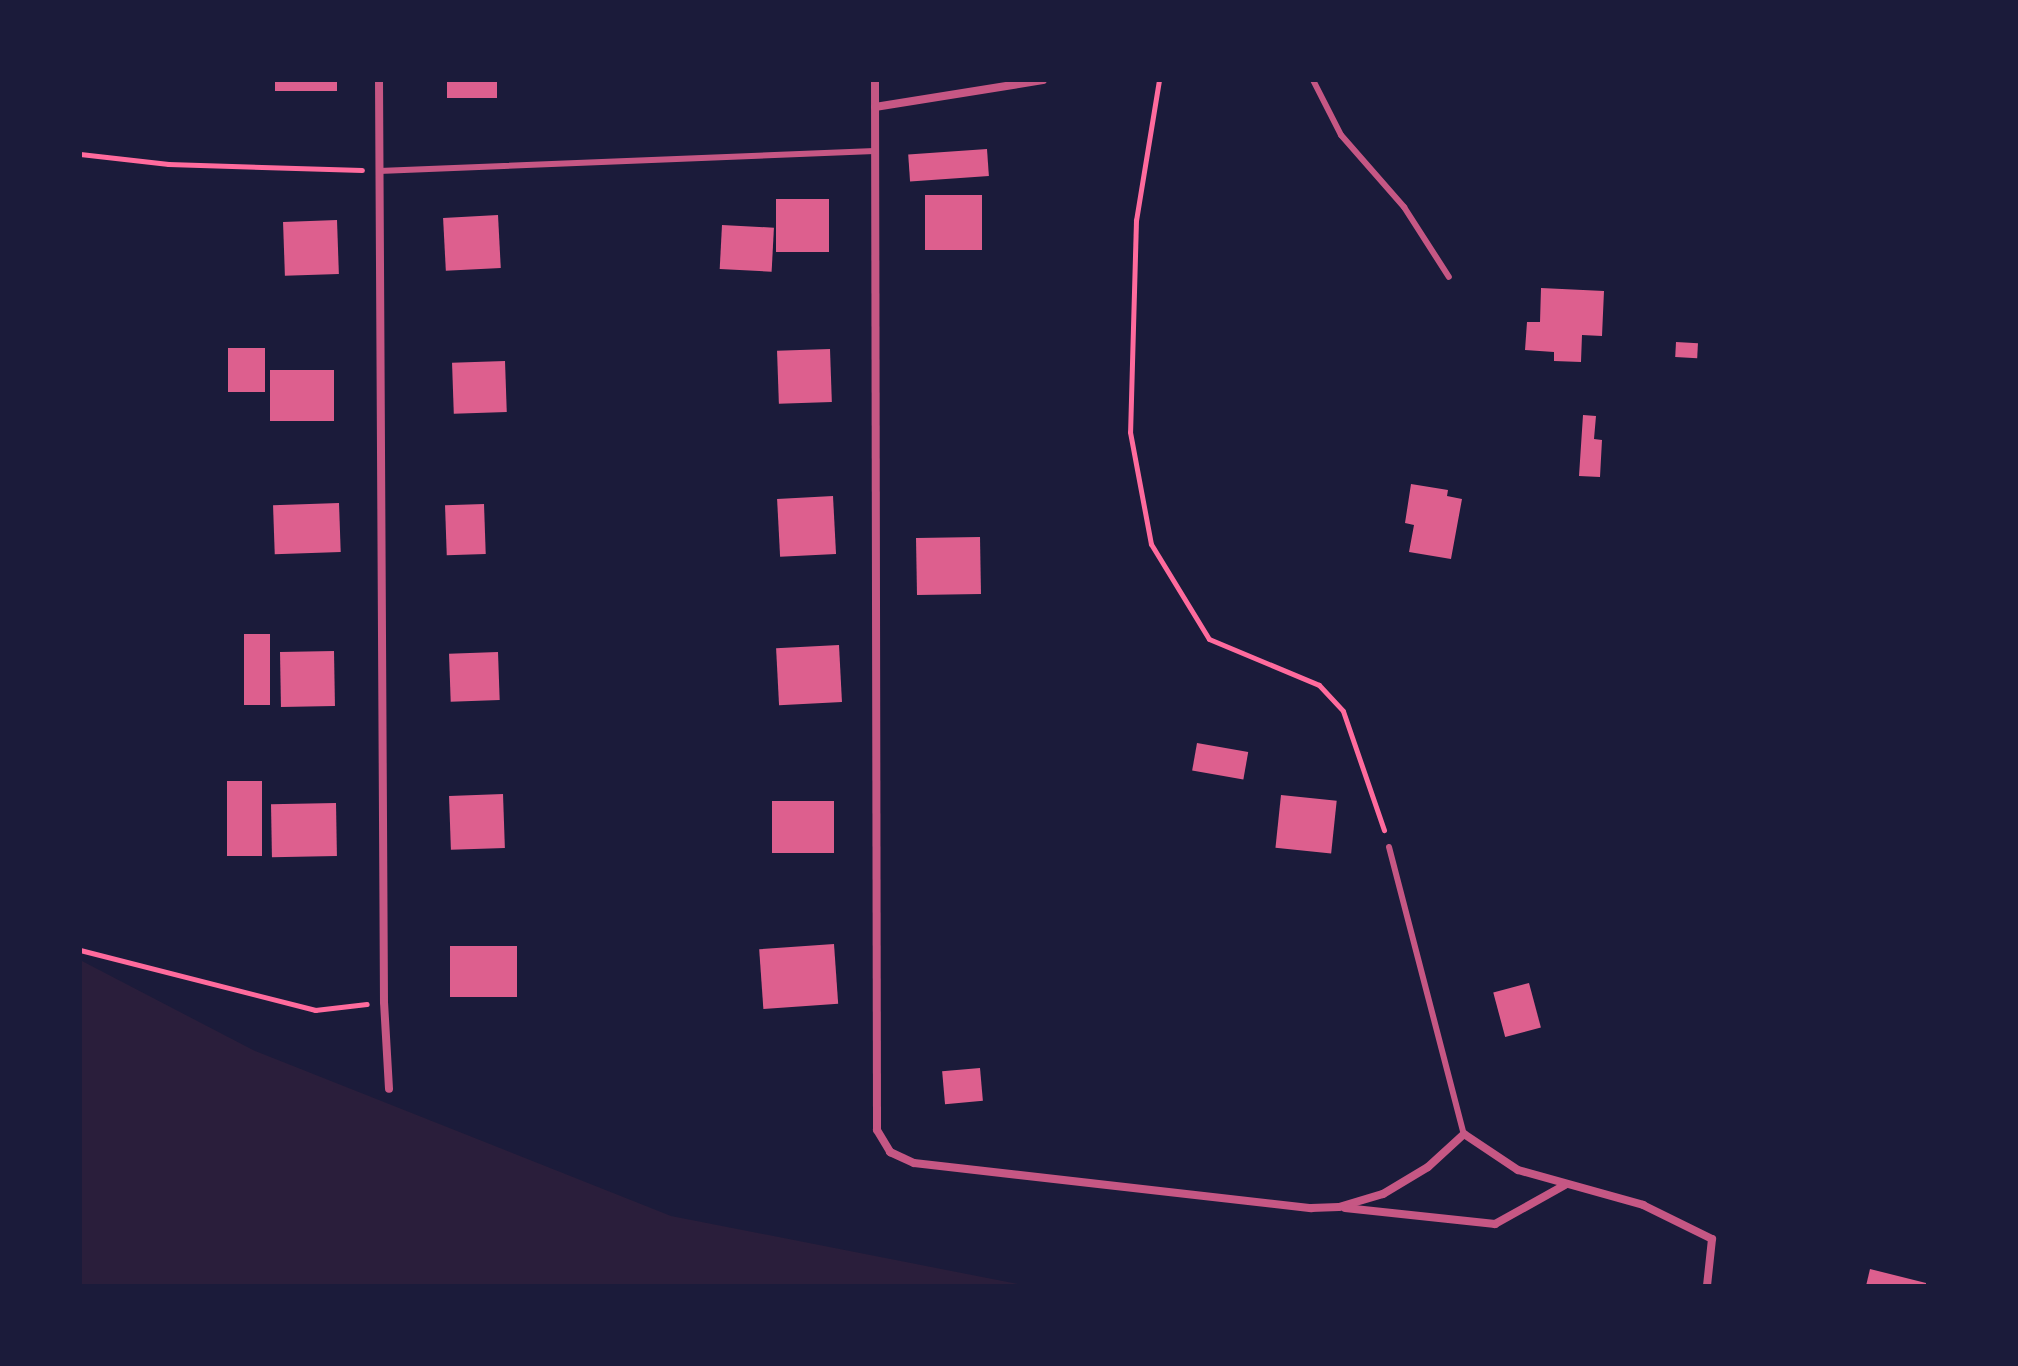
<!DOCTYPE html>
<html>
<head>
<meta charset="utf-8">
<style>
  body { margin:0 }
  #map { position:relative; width:2018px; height:1366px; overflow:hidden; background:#1b1b3a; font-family:Inter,sans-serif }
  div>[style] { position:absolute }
  .green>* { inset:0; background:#2a1e3b }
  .building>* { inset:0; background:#dd5f8e; transform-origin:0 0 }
  .path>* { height:5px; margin:-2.5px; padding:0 2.5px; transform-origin:2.5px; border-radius:2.5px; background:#ff6b9d }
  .service>* { height:6px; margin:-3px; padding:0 3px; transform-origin:3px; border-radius:3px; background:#c65784 }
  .minor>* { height:8px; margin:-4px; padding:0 4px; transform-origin:4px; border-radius:4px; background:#c65784 }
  span { translate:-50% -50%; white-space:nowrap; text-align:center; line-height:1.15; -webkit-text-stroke:6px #1b1b3a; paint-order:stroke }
  .frame { position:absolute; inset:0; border:82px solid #1b1b3a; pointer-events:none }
</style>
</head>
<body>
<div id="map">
  <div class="green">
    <i style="clip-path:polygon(80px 960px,253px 1050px,671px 1216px,1028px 1286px,80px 1286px)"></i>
  </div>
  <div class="building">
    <i style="left:275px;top:80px;width:62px;height:11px"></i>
    <i style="left:447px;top:80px;width:50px;height:18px"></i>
    <i style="left:987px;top:149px;width:27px;height:79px;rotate:86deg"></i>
    <i style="left:925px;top:195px;width:57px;height:55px"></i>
    <i style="left:829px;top:199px;width:53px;height:53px;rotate:90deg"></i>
    <i style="left:498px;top:215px;width:53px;height:55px;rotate:87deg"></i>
    <i style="left:337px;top:220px;width:54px;height:54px;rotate:88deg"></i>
    <i style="left:722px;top:225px;width:52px;height:44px;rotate:3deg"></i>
    <i style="clip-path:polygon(1541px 288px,1604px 291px,1602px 336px,1582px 335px,1581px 362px,1554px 361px,1554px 352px,1525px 350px,1527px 322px,1540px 322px)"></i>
    <i style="left:1676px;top:342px;width:22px;height:15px;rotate:3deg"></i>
    <i style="left:228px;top:348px;width:37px;height:44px"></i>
    <i style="left:830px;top:349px;width:53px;height:53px;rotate:88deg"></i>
    <i style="left:505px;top:361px;width:51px;height:53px;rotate:88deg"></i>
    <i style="left:270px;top:370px;width:64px;height:51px"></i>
    <i style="clip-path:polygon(1583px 415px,1596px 416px,1594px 439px,1602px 440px,1600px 477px,1579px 476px)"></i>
    <i style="clip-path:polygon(1411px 484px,1448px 490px,1447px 496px,1462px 499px,1451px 559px,1409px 552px,1414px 525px,1405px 523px)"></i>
    <i style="left:833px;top:496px;width:58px;height:56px;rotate:87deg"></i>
    <i style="left:339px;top:503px;width:49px;height:66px;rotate:88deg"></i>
    <i style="left:484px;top:504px;width:50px;height:39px;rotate:88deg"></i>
    <i style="left:980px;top:537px;width:57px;height:64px;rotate:89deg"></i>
    <i style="left:244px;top:634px;width:26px;height:71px"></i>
    <i style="left:839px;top:645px;width:57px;height:63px;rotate:87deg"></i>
    <i style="left:334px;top:651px;width:55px;height:54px;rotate:89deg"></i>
    <i style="left:498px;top:652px;width:48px;height:49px;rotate:88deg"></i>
    <i style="left:1197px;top:743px;width:52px;height:28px;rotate:10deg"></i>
    <i style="left:262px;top:781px;width:75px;height:35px;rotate:90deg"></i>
    <i style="left:503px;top:794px;width:54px;height:54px;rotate:88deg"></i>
    <i style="left:1281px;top:795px;width:56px;height:53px;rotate:6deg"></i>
    <i style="left:772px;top:801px;width:62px;height:52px"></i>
    <i style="left:336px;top:803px;width:53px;height:65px;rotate:89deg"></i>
    <i style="left:834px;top:944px;width:60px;height:75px;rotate:86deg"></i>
    <i style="left:450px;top:946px;width:67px;height:51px"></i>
    <i style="left:1529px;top:983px;width:46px;height:37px;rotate:75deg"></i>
    <i style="left:980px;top:1068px;width:33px;height:38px;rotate:85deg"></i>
    <i style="clip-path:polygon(1870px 1269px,1926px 1283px,1926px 1286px,1866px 1286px)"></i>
  </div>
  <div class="path">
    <i style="left:1159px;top:80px;width:142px;rotate:99.3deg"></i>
    <i style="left:1136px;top:220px;width:212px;rotate:91.6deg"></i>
    <i style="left:1130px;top:432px;width:114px;rotate:79.4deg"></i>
    <i style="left:1151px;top:544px;width:111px;rotate:58.6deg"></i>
    <i style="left:1209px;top:639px;width:119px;rotate:22.7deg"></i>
    <i style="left:1319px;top:685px;width:35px;rotate:47deg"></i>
    <i style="left:1343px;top:711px;width:126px;rotate:71deg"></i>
    <i style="left:80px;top:154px;width:89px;rotate:6.5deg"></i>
    <i style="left:168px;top:164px;width:194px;rotate:1.8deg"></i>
    <i style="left:80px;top:950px;width:243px;rotate:14.3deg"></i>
    <i style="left:315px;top:1010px;width:52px;rotate:-6.6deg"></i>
  </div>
  <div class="service">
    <i style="left:1313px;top:80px;width:62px;rotate:63deg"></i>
    <i style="left:1341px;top:135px;width:96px;rotate:48.8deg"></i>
    <i style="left:1404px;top:207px;width:83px;rotate:57.3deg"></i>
    <i style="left:379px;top:171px;width:496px;rotate:-2.3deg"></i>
    <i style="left:1389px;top:847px;width:297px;rotate:75.4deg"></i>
  </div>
  <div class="minor">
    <i style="left:379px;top:80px;width:922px;rotate:89.69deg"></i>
    <i style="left:384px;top:1002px;width:87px;rotate:86.7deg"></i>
    <i style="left:875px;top:80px;width:1050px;rotate:89.89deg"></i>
    <i style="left:877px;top:1130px;width:26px;rotate:59deg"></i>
    <i style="left:890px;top:1152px;width:26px;rotate:25deg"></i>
    <i style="left:914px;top:1163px;width:400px;rotate:6.5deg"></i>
    <i style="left:1311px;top:1208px;width:28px;rotate:-2deg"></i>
    <i style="left:1339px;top:1207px;width:46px;rotate:-16.5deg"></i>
    <i style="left:1383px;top:1194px;width:52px;rotate:-31deg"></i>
    <i style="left:1428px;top:1167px;width:49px;rotate:-42.5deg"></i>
    <i style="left:1464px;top:1134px;width:65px;rotate:33.7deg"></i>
    <i style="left:1518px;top:1170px;width:130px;rotate:15.6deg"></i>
    <i style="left:1643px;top:1205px;width:77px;rotate:26.2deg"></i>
    <i style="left:1712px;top:1239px;width:47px;rotate:96.1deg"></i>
    <i style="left:875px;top:107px;width:170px;rotate:-9.1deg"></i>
    <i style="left:1345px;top:1208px;width:151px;rotate:6.1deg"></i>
    <i style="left:1495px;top:1224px;width:80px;rotate:-29.1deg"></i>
  </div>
  <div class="frame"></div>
</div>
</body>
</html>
